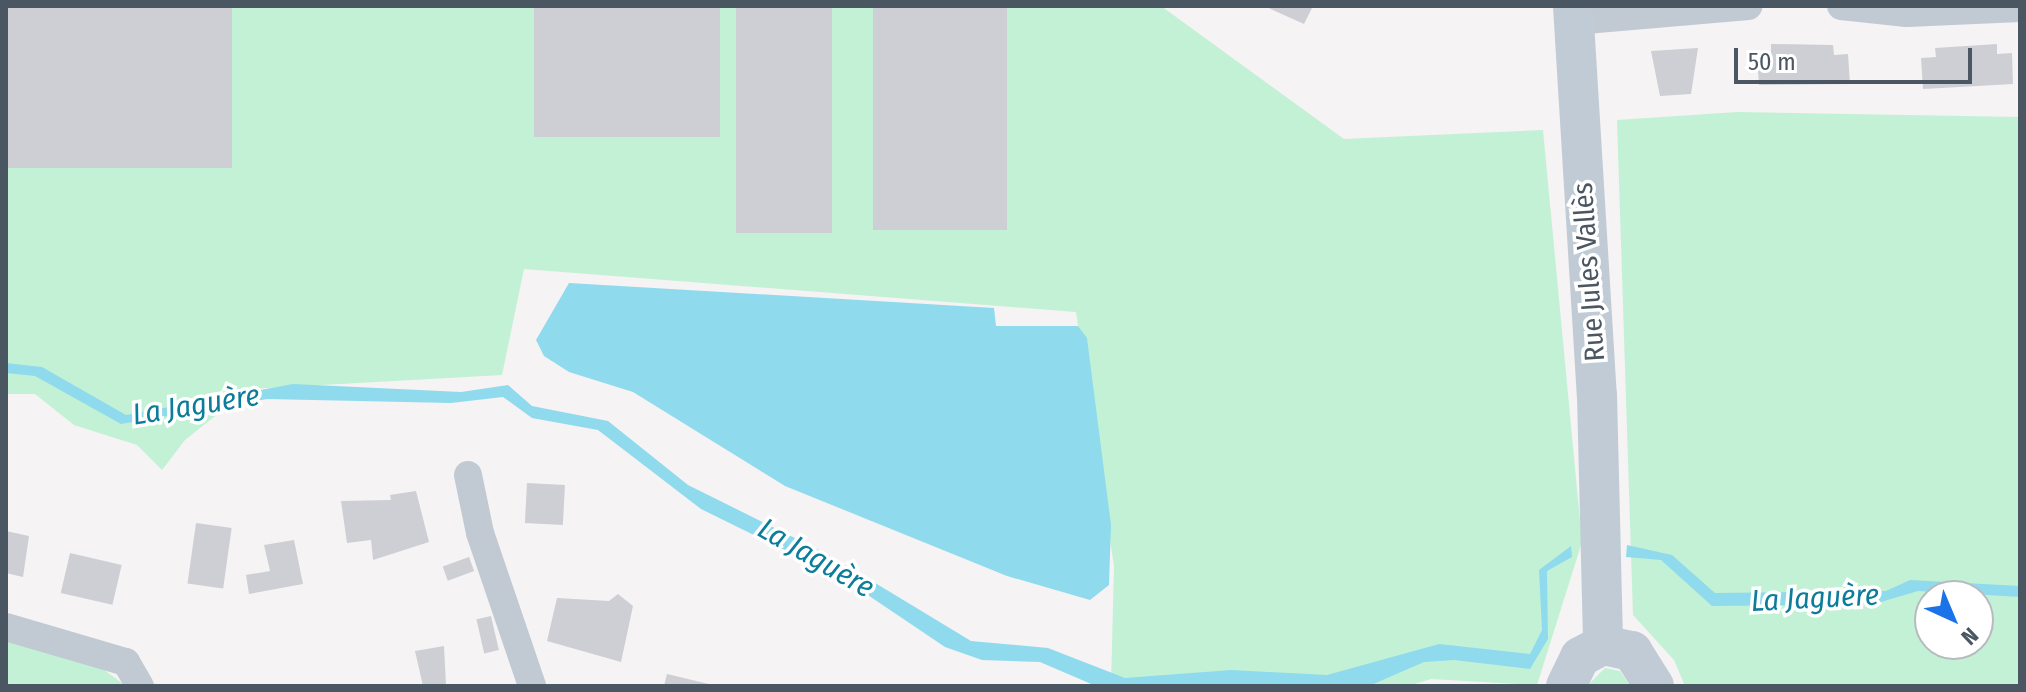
<!DOCTYPE html>
<html>
<head>
<meta charset="utf-8">
<style>
  body { margin:0 }
  #map { position:relative; width:2026px; height:692px; overflow:hidden; background:#f5f3f3; font-family:"Fira Sans Condensed",sans-serif }
  div>[style] { position:absolute }
  .green>* { inset:0; background:#c3f1d5 }
  .water>* { inset:0; background:#90daee }
  .building>* { inset:0; background:#cdcfd5; transform-origin:0 0 }
  .street>* { height:28px; margin:-14px; padding:0 14px; transform-origin:14px; border-radius:14px; background:#c1cad2 }
  .secondary>* { height:40px; margin:-20px; padding:0 20px; transform-origin:20px; border-radius:20px; background:#c1cbd6 }
  span { translate:-50% -50%; white-space:nowrap; text-align:center; line-height:1.15; -webkit-text-stroke:7px #fff; paint-order:stroke }
  .street-label { font-size:28px; color:#4a5661 }
  .water-label { font-size:30px; color:#0c7c9b; font-style:italic }
  .frame { position:absolute; inset:0; border:8px solid #4a5661; pointer-events:none }
  .north { position:absolute; left:1914px; top:580px; width:80px; height:80px; box-sizing:border-box; background:#fff; border:2px solid #b7bbc0; border-radius:50%; rotate:136deg; font-size:22px; font-weight:700; line-height:32px; text-align:center; color:#4a5661 }
  .north::after { content:''; display:block; margin:auto; width:28px; height:36px; background:#1a73e8; clip-path:polygon(50% 0,100% 100%,50% 72%,0 100%) }
  .scale { position:absolute; left:1734px; top:48px; width:238px; height:36px; box-sizing:border-box; border:4px solid #4a5661; border-top:0; padding-left:10px; font-size:24px; line-height:28px; white-space:nowrap; color:#4a5661; -webkit-text-stroke:6px #fff; paint-order:stroke }
</style>
</head>
<body>
<div id="map">
  <div class="green">
    <i style="clip-path:polygon(6px 6px,1161px 6px,1344px 139px,1543px 130px,1582px 542px,1537px 685px,1431px 679px,1408px 686px,1111px 686px,1114px 566px,1076px 312px,524px 269px,502px 375px,249px 389px,185px 440px,162px 470px,137px 445px,74px 425px,35px 394px,6px 394px)"></i>
    <i style="clip-path:polygon(evenodd,1737px 112px,2020px 117px,2020px 686px,1685px 686px,1674px 660px,1633px 615px,1617px 120px,1737px 112px,1930px 596px,1978px 596px,1978px 644px,1930px 644px,1930px 596px)"></i>
    <i style="clip-path:polygon(6px 639px,92px 661px,126px 686px,6px 686px)"></i>
    <i style="clip-path:polygon(1605px 668px,1620px 671px,1630px 686px,1587px 686px)"></i>
  </div>
  <div class="water">
    <i style="clip-path:polygon(569px 283px,994px 308px,996px 326px,1078px 326px,1087px 338px,1111px 525px,1109px 585px,1090px 600px,1007px 576px,785px 486px,633px 392px,569px 372px,544px 356px,536px 340px)"></i>
    <i style="clip-path:polygon(6px 363px,42px 367px,126px 415px,293px 384px,461px 392px,508px 385px,532px 406px,608px 421px,688px 485px,829px 555px,971px 641px,1048px 648px,1125px 678px,1231px 670px,1327px 675px,1439px 644px,1530px 654px,1542px 630px,1539px 570px,1571px 546px,1572px 557px,1547px 571px,1548px 639px,1530px 669px,1454px 660px,1424px 662px,1369px 686px,1096px 686px,1040px 662px,982px 660px,945px 647px,847px 581px,701px 509px,598px 430px,532px 418px,503px 397px,451px 403px,267px 399px,121px 424px,35px 376px,6px 373px)"></i>
    <i style="clip-path:polygon(1627px 545px,1672px 555px,1715px 593px,1886px 591px,1910px 580px,2020px 586px,2020px 597px,1918px 591px,1874px 604px,1712px 606px,1661px 560px,1626px 557px)"></i>
  </div>
  <div class="building">
    <i style="left:6px;top:6px;width:226px;height:162px"></i>
    <i style="left:534px;top:6px;width:186px;height:131px"></i>
    <i style="left:736px;top:6px;width:96px;height:227px"></i>
    <i style="left:873px;top:6px;width:134px;height:224px"></i>
    <i style="clip-path:polygon(1264px 6px,1313px 6px,1304px 24px)"></i>
    <i style="clip-path:polygon(1771px 44px,1833px 45px,1834px 55px,1848px 54px,1850px 84px,1759px 85px,1757px 55px,1771px 54px)"></i>
    <i style="clip-path:polygon(1997px 44px,1997px 54px,2012px 53px,2013px 84px,1923px 89px,1921px 58px,1936px 57px,1935px 48px)"></i>
    <i style="clip-path:polygon(1698px 48px,1691px 94px,1660px 96px,1651px 51px)"></i>
    <i style="left:527px;top:483px;width:38px;height:40px;rotate:3deg"></i>
    <i style="clip-path:polygon(416px 491px,429px 542px,373px 560px,371px 540px,347px 543px,341px 501px,391px 500px,390px 495px)"></i>
    <i style="left:196px;top:523px;width:36px;height:61px;rotate:8deg"></i>
    <i style="clip-path:polygon(6px 531px,29px 536px,23px 577px,6px 573px)"></i>
    <i style="clip-path:polygon(294px 540px,303px 584px,249px 594px,246px 575px,270px 571px,264px 545px)"></i>
    <i style="left:70px;top:553px;width:53px;height:41px;rotate:13deg"></i>
    <i style="left:469px;top:557px;width:15px;height:28px;rotate:70deg"></i>
    <i style="clip-path:polygon(618px 594px,633px 606px,621px 662px,547px 641px,557px 598px,609px 601px)"></i>
    <i style="left:491px;top:616px;width:35px;height:15px;rotate:77deg"></i>
    <i style="clip-path:polygon(444px 646px,446px 686px,423px 686px,415px 651px)"></i>
    <i style="clip-path:polygon(667px 674px,713px 685px,713px 686px,664px 686px)"></i>
  </div>
  <div class="street">
    <i style="left:1841px;top:6px;width:66px;rotate:6.1deg"></i>
    <i style="left:1907px;top:13px;width:113px;rotate:-2.5deg"></i>
    <i style="left:1574px;top:21px;width:175px;rotate:-4.9deg"></i>
    <i style="left:468px;top:475px;width:59px;rotate:78.3deg"></i>
    <i style="left:480px;top:533px;width:162px;rotate:71.2deg"></i>
    <i style="left:6px;top:627px;width:125px;rotate:16.3deg"></i>
    <i style="left:126px;top:662px;width:28px;rotate:60deg"></i>
  </div>
  <div class="secondary">
    <i style="left:1573px;top:6px;width:390px;rotate:86.5deg"></i>
    <i style="left:1597px;top:395px;width:250px;rotate:88.6deg"></i>
    <i style="left:1566px;top:686px;width:32px;rotate:-64deg"></i>
    <i style="left:1580px;top:657px;width:26px;rotate:-28deg"></i>
    <i style="left:1603px;top:645px;width:30px;rotate:12deg"></i>
    <i style="left:1632px;top:651px;width:41px;rotate:57.8deg"></i>
  </div>
  <div class="street-label">
    <span style="left:1589px;top:272px;rotate:-94deg">Rue Jules Vallès</span>
  </div>
  <div class="water-label">
    <span style="left:196px;top:405px;rotate:-9deg">La Jaguère</span>
    <span style="left:816px;top:558px;rotate:30deg">La Jaguère</span>
    <span style="left:1815px;top:598px;rotate:-3deg">La Jaguère</span>
  </div>
  <div class="frame"></div>
  <div class="north">N</div>
  <div class="scale">50 m</div>
</div>
</body>
</html>
